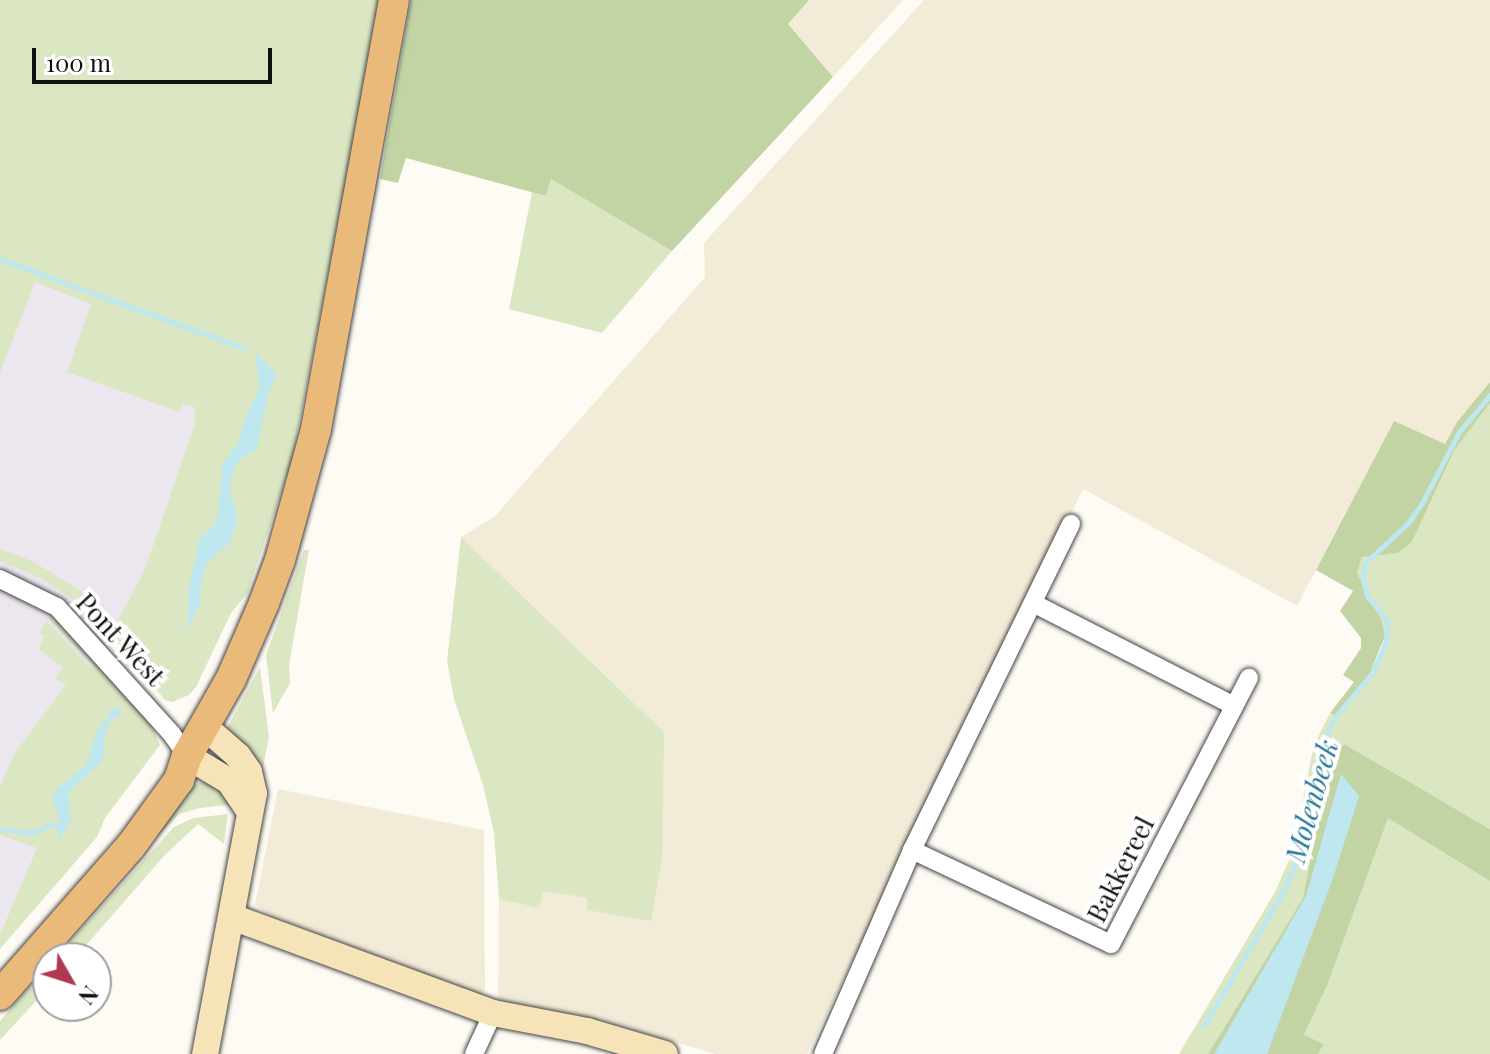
<!DOCTYPE html>
<html>
<head>
<meta charset="utf-8">
<style>
  body { margin:0 }
  #map { position:relative; width:1490px; height:1054px; overflow:hidden; background:#fefbf5; font-family:"Playfair Display",serif }
  div>[style] { position:absolute }
  .industrial>* { inset:0; background:#ece7ee }
  .farmland>* { inset:0; background:#f2ebd7 }
  .green>* { inset:0; background:#dbe6c2 }
  .forest>* { inset:0; background:#c2d4a3 }
  .water>* { inset:0; background:#bfe7f0 }
  .stream>* { height:5px; margin:-2.5px; padding:0 2.5px; transform-origin:2.5px; border-radius:2.5px; background:#bfe7f0 }
  .roads { filter:drop-shadow(0 0 2px #444) drop-shadow(0 0 2px #444) }
  .street>* { height:18px; margin:-9px; padding:0 9px; transform-origin:9px; border-radius:9px; background:#fff }
  .secondary>* { height:26px; margin:-13px; padding:0 13px; transform-origin:13px; border-radius:13px; background:#f6e4b8 }
  .primary>* { height:30px; margin:-15px; padding:0 15px; transform-origin:15px; border-radius:15px; background:#e9ba7a }
  span { translate:-50% -50%; white-space:nowrap; text-align:center; line-height:1.15; -webkit-text-stroke:8px #fff; paint-order:stroke }
  .street-label { font-size:26px; color:#111 }
  .water-label { font-size:28px; color:#277995; font-style:italic }
  .north { position:absolute; left:32px; top:942px; width:80px; height:80px; box-sizing:border-box; background:#fff; border:2px solid #a0a0a0; border-radius:50%; rotate:129deg; font-size:22px; font-weight:700; line-height:32px; text-align:center; color:#111 }
  .north::after { content:''; display:block; margin:auto; width:28px; height:36px; background:#b13854; clip-path:polygon(50% 0,100% 100%,50% 72%,0 100%) }
  .scale { position:absolute; left:32px; top:48px; width:240px; height:36px; box-sizing:border-box; border:4px solid #111; border-top:0; padding-left:10px; font-size:24px; line-height:28px; white-space:nowrap; color:#111; -webkit-text-stroke:6px #fff; paint-order:stroke }
</style>
</head>
<body>
<div id="map">
  <div class="industrial">
    <i style="clip-path:polygon(0 260px,102px 297px,77px 367px,194px 407px,195px 423px,144px 571px,110px 635px,88px 675px,0 788px)"></i>
    <i style="clip-path:polygon(0 827px,42px 837px,0 934px)"></i>
  </div>
  <div class="farmland">
    <i style="clip-path:polygon(809px 0,903px 0,833px 77px,788px 24px)"></i>
    <i style="clip-path:polygon(924px 0,1490px 0,1490px 382px,1457px 422px,1445px 445px,1394px 421px,1297px 606px,1083px 489px,807px 1054px,716px 1054px,595px 1019px,498px 1000px,499px 899px,539px 908px,542px 891px,588px 898px,587px 909px,664px 732px,461px 537px,494px 517px,705px 277px,704px 243px)"></i>
    <i style="clip-path:polygon(278px 789px,484px 830px,485px 991px,478px 995px,274px 917px,255px 905px)"></i>
  </div>
  <div class="green">
    <i style="clip-path:polygon(0 0,381px 0,292px 461px,247px 594px,231px 613px,196px 687px,189px 695px,172px 702px,165px 700px,110px 635px,144px 571px,195px 423px,194px 407px,182px 404px,180px 412px,67px 372px,91px 304px,35px 282px,0 373px)"></i>
    <i style="clip-path:polygon(551px 179px,672px 251px,602px 333px,509px 309px,532px 192px,546px 196px)"></i>
    <i style="clip-path:polygon(1490px 403px,1490px 829px,1343px 744px,1303px 898px,1208px 1054px,1179px 1054px,1275px 892px,1292px 853px,1314px 745px,1330px 713px,1337px 716px,1354px 697px,1380px 654px,1385px 636px,1382px 621px,1357px 573px,1362px 556px,1398px 553px,1412px 542px,1454px 451px)"></i>
    <i style="clip-path:polygon(461px 537px,664px 732px,662px 859px,651px 921px,587px 910px,587px 898px,543px 891px,539px 908px,499px 899px,494px 833px,483px 785px,454px 699px,447px 661px)"></i>
    <i style="clip-path:polygon(0 549px,32px 561px,84px 593px,84px 603px,82px 606px,43px 579px,0 561px)"></i>
    <i style="clip-path:polygon(304px 550px,309px 550px,289px 665px,290px 683px,273px 713px,266px 655px)"></i>
    <i style="clip-path:polygon(51px 615px,150px 723px,160px 745px,105px 818px,97px 837px,0 949px,0 934px,37px 848px,0 835px,0 787px,14px 754px,66px 685px,55px 678px,63px 668px,39px 649px,44px 636px,40px 633px,46px 621px,91px 668px,93px 665px,49px 619px)"></i>
    <i style="clip-path:polygon(260px 667px,269px 737px,262px 772px,257px 771px,227px 728px)"></i>
    <i style="clip-path:polygon(206px 781px,216px 783px,236px 804px,200px 808px,179px 814px,124px 871px,190px 786px)"></i>
    <i style="clip-path:polygon(228px 814px,224px 844px,198px 824px,165px 855px,75px 958px,55px 958px,174px 827px,193px 818px)"></i>
    <i style="clip-path:polygon(1388px 817px,1490px 881px,1490px 1054px,1318px 1054px,1324px 1044px,1304px 1035px,1327px 986px)"></i>
    <i style="clip-path:polygon(48px 966px,48px 988px,0 1040px,0 1021px)"></i>
  </div>
  <div class="forest">
    <i style="clip-path:polygon(411px 0,809px 0,788px 24px,833px 77px,672px 251px,551px 179px,546px 196px,406px 158px,398px 183px,380px 179px)"></i>
    <i style="clip-path:polygon(1490px 382px,1490px 403px,1454px 451px,1412px 542px,1398px 553px,1362px 557px,1357px 573px,1382px 621px,1385px 636px,1367px 680px,1337px 716px,1330px 713px,1354px 682px,1343px 675px,1361px 648px,1361px 638px,1340px 611px,1353px 591px,1316px 570px,1394px 421px,1445px 444px,1457px 422px)"></i>
    <i style="clip-path:polygon(1344px 744px,1490px 829px,1490px 881px,1388px 818px,1327px 986px,1304px 1035px,1324px 1044px,1318px 1054px,1208px 1054px,1303px 898px,1328px 773px,1335px 753px)"></i>
  </div>
  <div class="water">
    <i style="clip-path:polygon(255px 352px,276px 374px,267px 398px,257px 449px,244px 456px,233px 469px,230px 491px,237px 516px,231px 542px,207px 563px,200px 586px,201px 602px,187px 631px,189px 587px,200px 538px,217px 522px,223px 463px,239px 442px,247px 414px,260px 387px)"></i>
    <i style="clip-path:polygon(116px 706px,122px 712px,107px 725px,102px 761px,68px 793px,71px 822px,58px 840px,57px 825px,60px 821px,53px 801px,56px 790px,86px 765px,98px 729px)"></i>
    <i style="clip-path:polygon(1341px 774px,1359px 796px,1333px 878px,1267px 1054px,1214px 1054px,1306px 896px)"></i>
  </div>
  <div class="stream">
    <i style="left:0;top:259px;width:259px;rotate:20.1deg"></i>
    <i style="left:0;top:829px;width:32px;rotate:7deg"></i>
    <i style="left:32px;top:833px;width:19px;rotate:-25deg"></i>
    <i style="left:49px;top:825px;width:8px"></i>
    <i style="left:1204px;top:1026px;width:150px;rotate:-59.5deg"></i>
    <i style="left:1280px;top:897px;width:47px;rotate:-65.1deg"></i>
    <i style="left:1300px;top:854px;width:123px;rotate:-77.3deg"></i>
    <i style="left:1327px;top:734px;width:17px;rotate:-66deg"></i>
    <i style="left:1334px;top:718px;width:59px;rotate:-49.8deg"></i>
    <i style="left:1372px;top:673px;width:35px;rotate:-66deg"></i>
    <i style="left:1386px;top:641px;width:21px;rotate:-87deg"></i>
    <i style="left:1387px;top:620px;width:31px;rotate:-130deg"></i>
    <i style="left:1367px;top:596px;width:17px;rotate:-103deg"></i>
    <i style="left:1363px;top:579px;width:16px;rotate:-83deg"></i>
    <i style="left:1365px;top:563px;width:59px;rotate:-42.9deg"></i>
    <i style="left:1408px;top:523px;width:24px;rotate:-55deg"></i>
    <i style="left:1422px;top:503px;width:80px;rotate:-62.5deg"></i>
    <i style="left:1459px;top:432px;width:48px;rotate:-50deg"></i>
  </div>
  <div class="roads">
    <div class="street">
      <i style="left:0;top:579px;width:64px;rotate:26.2deg"></i>
      <i style="left:57px;top:607px;width:170px;rotate:47.9deg"></i>
      <i style="left:171px;top:733px;width:28px;rotate:55deg"></i>
      <i style="left:1035px;top:604px;width:221px;rotate:27.1deg"></i>
      <i style="left:912px;top:850px;width:220px;rotate:25.3deg"></i>
      <i style="left:1111px;top:944px;width:300px;rotate:-62.6deg"></i>
      <i style="left:474px;top:1054px;width:45px;rotate:-65.1deg"></i>
      <i style="left:823px;top:1054px;width:223px;rotate:-66.4deg"></i>
      <i style="left:912px;top:850px;width:363px;rotate:-64deg"></i>
    </div>
    <div class="secondary">
      <i style="left:205px;top:727px;width:44px;rotate:41.3deg"></i>
      <i style="left:238px;top:756px;width:19px;rotate:55deg"></i>
      <i style="left:249px;top:772px;width:22px;rotate:77deg"></i>
      <i style="left:254px;top:793px;width:266px;rotate:100.6deg"></i>
      <i style="left:187px;top:756px;width:49px;rotate:30.8deg"></i>
      <i style="left:229px;top:781px;width:36px;rotate:56deg"></i>
      <i style="left:232px;top:917px;width:278px;rotate:20.2deg"></i>
      <i style="left:493px;top:1013px;width:96px;rotate:10.8deg"></i>
      <i style="left:587px;top:1031px;width:81px;rotate:16.4deg"></i>
    </div>
    <div class="primary">
      <i style="left:0;top:995px;width:198px;rotate:-48.7deg"></i>
      <i style="left:131px;top:846px;width:82px;rotate:-54deg"></i>
      <i style="left:179px;top:780px;width:25px;rotate:-72deg"></i>
      <i style="left:187px;top:756px;width:89px;rotate:-60.3deg"></i>
      <i style="left:231px;top:679px;width:83px;rotate:-66.5deg"></i>
      <i style="left:264px;top:603px;width:46px;rotate:-69.6deg"></i>
      <i style="left:280px;top:560px;width:136px;rotate:-74.6deg"></i>
      <i style="left:316px;top:429px;width:436px;rotate:-79.7deg"></i>
    </div>
  </div>
  <div class="street-label">
    <span style="left:121px;top:639px;rotate:47deg">Pont West</span>
    <span style="left:1120px;top:869px;rotate:-63deg">Bakkereel</span>
  </div>
  <div class="water-label">
    <span style="left:1311px;top:801px;rotate:-74deg">Molenbeek</span>
  </div>
  <div class="north">N</div>
  <div class="scale">100 m</div>
</div>
</body>
</html>
